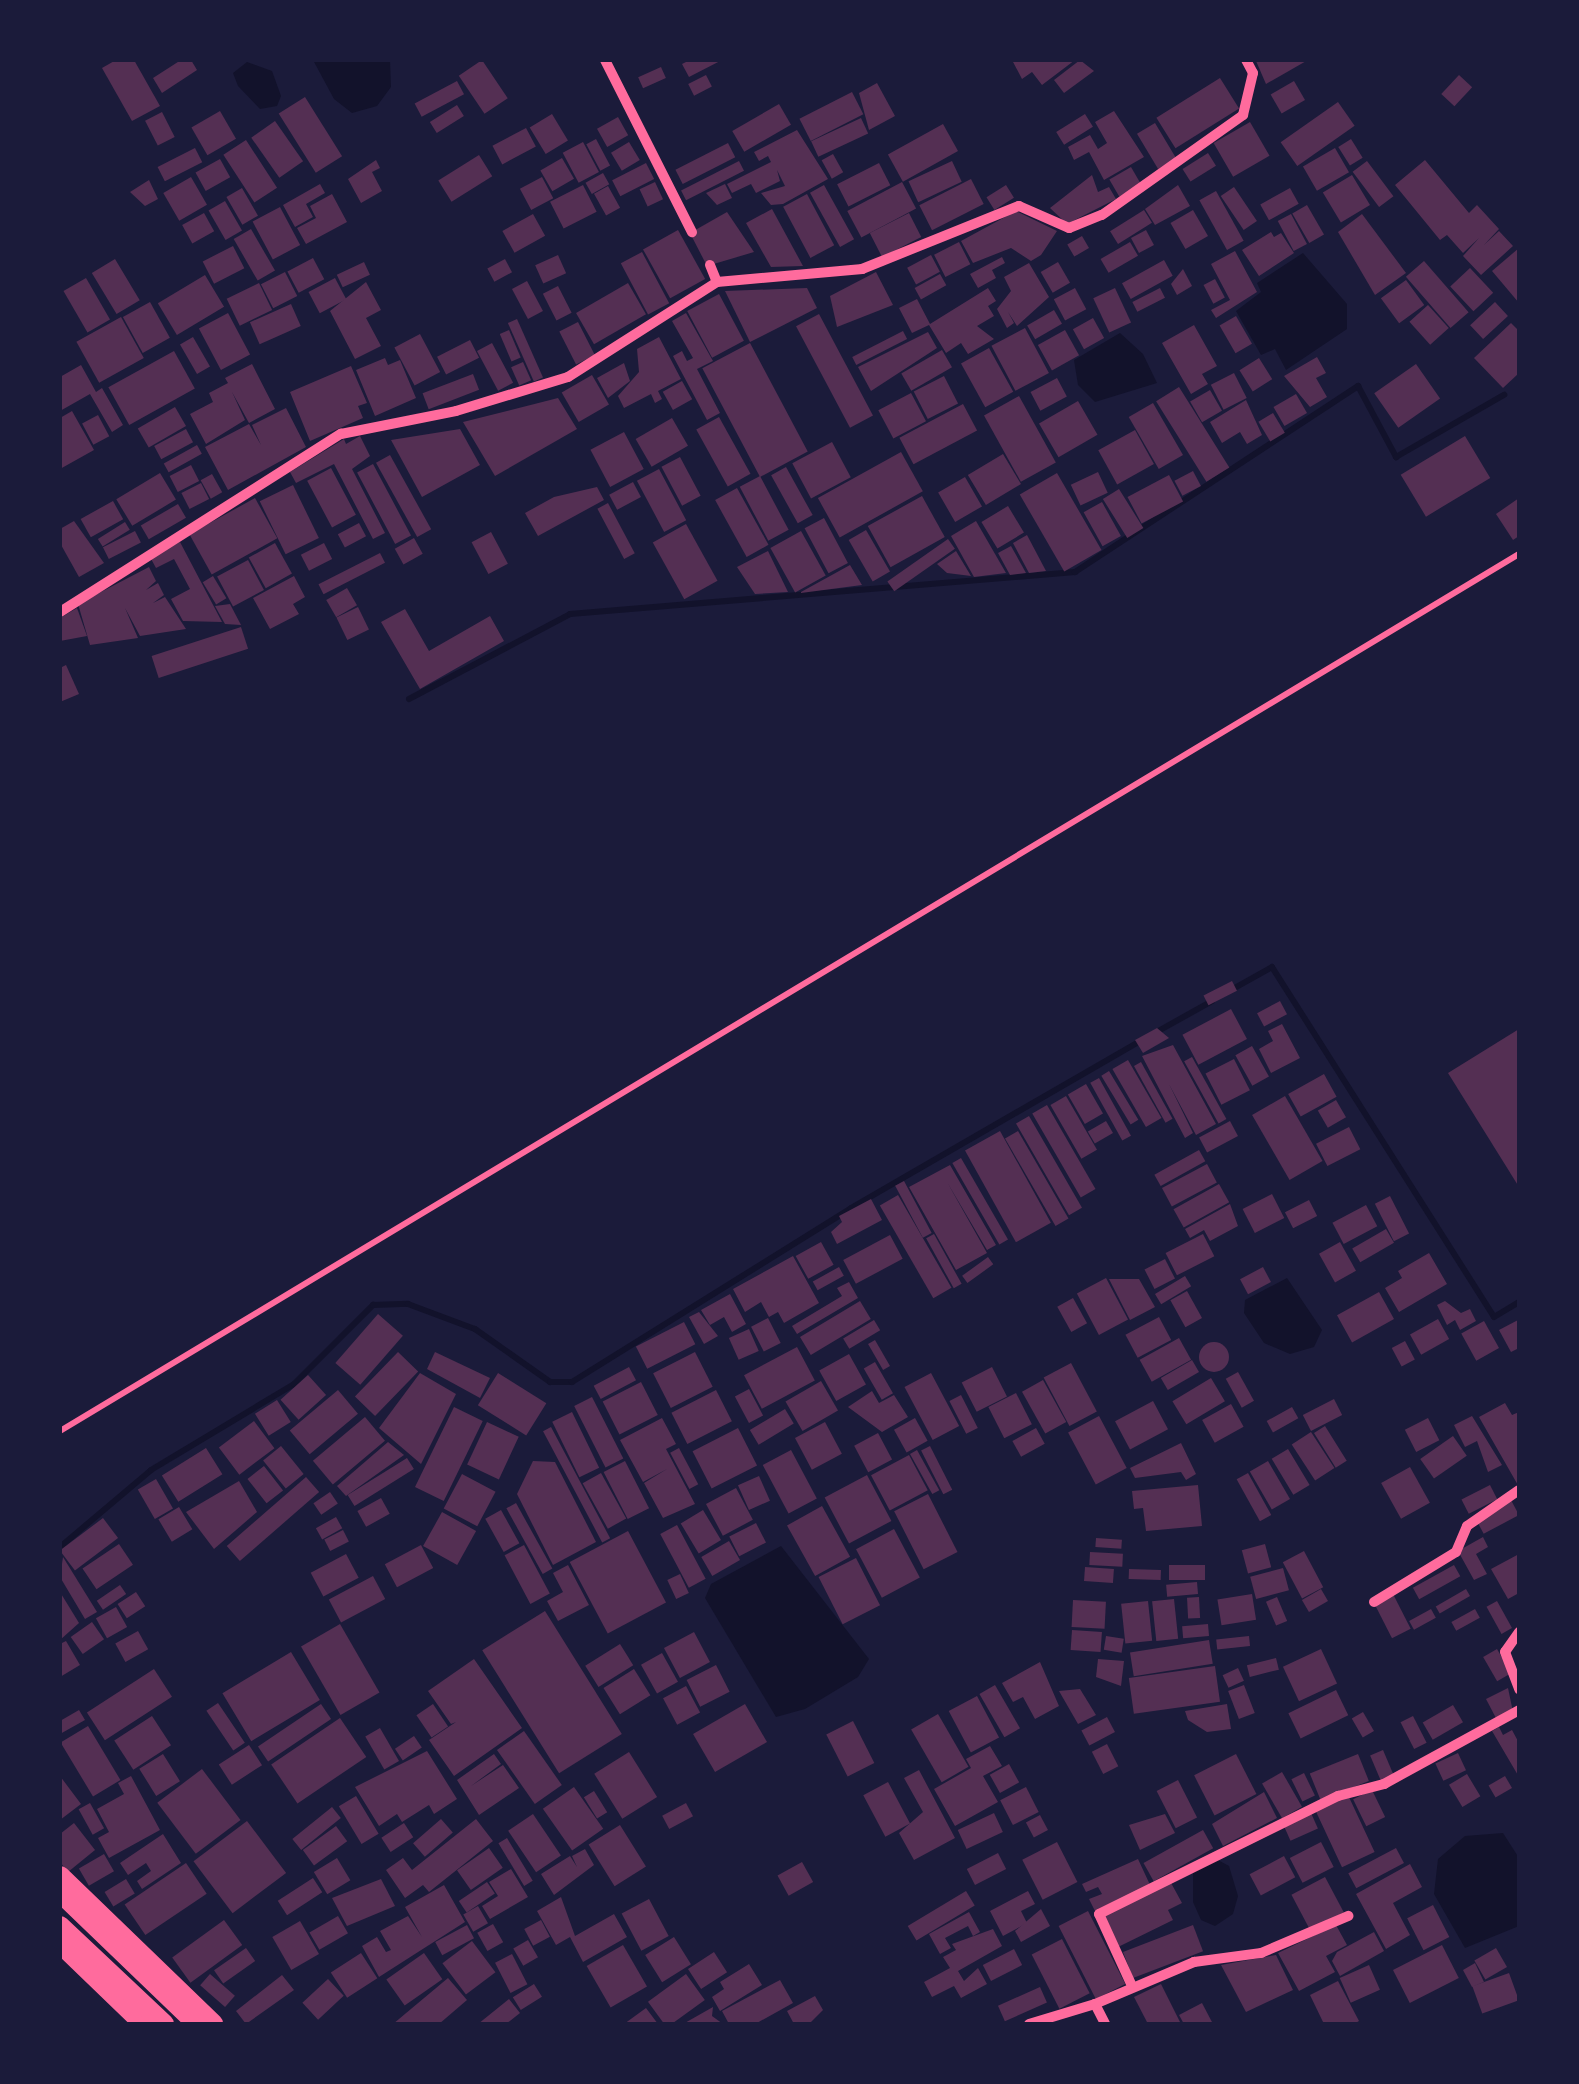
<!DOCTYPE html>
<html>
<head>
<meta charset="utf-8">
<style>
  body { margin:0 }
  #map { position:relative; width:1579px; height:2084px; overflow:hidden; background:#1b1b3a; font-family:Cabin,sans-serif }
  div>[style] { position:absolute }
  .water>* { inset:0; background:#12122b }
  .stream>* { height:6px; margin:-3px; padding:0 3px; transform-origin:3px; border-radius:3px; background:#12122b }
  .building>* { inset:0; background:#542f53; transform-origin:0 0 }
  .round { border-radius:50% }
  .service>* { height:6px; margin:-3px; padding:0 3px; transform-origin:3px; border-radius:3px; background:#ff6b9d }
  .minor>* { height:10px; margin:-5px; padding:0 5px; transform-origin:5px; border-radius:5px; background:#ff6b9d }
  .primary>* { height:20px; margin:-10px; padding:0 10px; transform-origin:10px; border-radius:10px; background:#ff6b9d }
  .trunk>* { height:20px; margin:-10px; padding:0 10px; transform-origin:10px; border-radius:10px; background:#ff6b9d }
  span { translate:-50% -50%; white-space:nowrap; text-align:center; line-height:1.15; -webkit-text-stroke:10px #1b1b3a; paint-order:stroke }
  .frame { position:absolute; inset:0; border:62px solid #1b1b3a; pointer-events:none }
</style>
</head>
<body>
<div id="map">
  <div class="water">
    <i style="clip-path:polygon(313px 60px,390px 60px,391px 87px,377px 106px,352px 113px,334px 99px)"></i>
    <i style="clip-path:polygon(247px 62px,272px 71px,281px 96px,277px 106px,260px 109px,238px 86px,233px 73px)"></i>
    <i style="clip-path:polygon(1303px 253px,1347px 304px,1347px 329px,1286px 370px,1275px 349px,1261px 355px,1236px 311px,1261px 292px,1257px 283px)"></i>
    <i style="clip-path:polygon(1120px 333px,1143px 354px,1157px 383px,1095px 402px,1078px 385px,1074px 360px)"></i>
    <i style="clip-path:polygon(1287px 1278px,1322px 1330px,1314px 1347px,1290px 1354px,1264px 1343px,1244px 1313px,1245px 1300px)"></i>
    <i style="clip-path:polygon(781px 1546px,869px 1659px,858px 1677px,805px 1709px,776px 1717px,705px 1598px,711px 1584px)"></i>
    <i style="clip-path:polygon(1503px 1833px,1519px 1858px,1519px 1926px,1465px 1948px,1434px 1894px,1438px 1859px,1465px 1836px)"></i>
    <i style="clip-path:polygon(1218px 1860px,1229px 1866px,1238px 1896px,1233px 1914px,1215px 1926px,1201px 1920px,1193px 1902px,1193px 1871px)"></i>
  </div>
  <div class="stream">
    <i style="left:409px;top:699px;width:182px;rotate:-27.8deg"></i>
    <i style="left:570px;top:614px;width:507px;rotate:-4.75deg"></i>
    <i style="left:1075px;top:572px;width:339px;rotate:-33.3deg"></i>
    <i style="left:1358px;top:386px;width:81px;rotate:61.8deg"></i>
    <i style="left:1396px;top:457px;width:125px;rotate:-29.9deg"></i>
    <i style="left:1231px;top:990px;width:47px;rotate:-29.3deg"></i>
    <i style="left:1272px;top:967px;width:414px;rotate:57.6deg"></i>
    <i style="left:1494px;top:1317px;width:29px;rotate:-31deg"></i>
    <i style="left:1153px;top:1034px;width:68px;rotate:-29.2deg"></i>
    <i style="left:60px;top:1547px;width:119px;rotate:-40.2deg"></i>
    <i style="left:151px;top:1470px;width:167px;rotate:-31deg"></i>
    <i style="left:294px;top:1384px;width:112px;rotate:-45deg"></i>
    <i style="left:373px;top:1305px;width:35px;rotate:-2deg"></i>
    <i style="left:408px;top:1304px;width:72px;rotate:20.5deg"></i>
    <i style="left:475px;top:1329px;width:92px;rotate:35.2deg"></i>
    <i style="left:550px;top:1382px;width:22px"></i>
    <i style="left:572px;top:1382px;width:329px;rotate:-31.9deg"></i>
    <i style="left:851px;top:1208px;width:336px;rotate:-30deg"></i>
  </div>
  <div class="building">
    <i style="clip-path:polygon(116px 60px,134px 60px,160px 106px,132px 121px,102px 68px)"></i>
    <i style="clip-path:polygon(181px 60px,191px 60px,197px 70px,162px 93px,153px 78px)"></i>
    <i style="left:482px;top:60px;width:46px;height:28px;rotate:56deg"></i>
    <i style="clip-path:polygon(690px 60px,722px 60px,689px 77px,682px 64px)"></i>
    <i style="clip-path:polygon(1012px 60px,1075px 60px,1042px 85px,1032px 72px,1022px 79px)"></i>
    <i style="clip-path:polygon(1080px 60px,1094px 71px,1064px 93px,1054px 80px)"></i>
    <i style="clip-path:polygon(1308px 60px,1266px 84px,1256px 61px,1258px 60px)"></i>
    <i style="left:661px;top:67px;width:12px;height:25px;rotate:66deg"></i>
    <i style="left:706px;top:75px;width:13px;height:20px;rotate:63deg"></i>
    <i style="left:1459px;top:75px;width:18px;height:26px;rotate:43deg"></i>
    <i style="left:1220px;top:78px;width:36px;height:75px;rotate:58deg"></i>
    <i style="left:457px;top:81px;width:15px;height:48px;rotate:62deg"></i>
    <i style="left:1294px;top:81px;width:22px;height:27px;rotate:60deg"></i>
    <i style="clip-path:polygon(877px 83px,895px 116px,869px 130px,859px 93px)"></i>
    <i style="left:852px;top:92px;width:25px;height:59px;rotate:63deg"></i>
    <i style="left:305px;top:97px;width:70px;height:31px;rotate:58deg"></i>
    <i style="left:1338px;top:102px;width:29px;height:70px;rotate:55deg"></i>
    <i style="left:779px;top:104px;width:24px;height:54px;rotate:60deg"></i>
    <i style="left:457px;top:105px;width:13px;height:32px;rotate:58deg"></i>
    <i style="left:220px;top:111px;width:32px;height:33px;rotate:60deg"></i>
    <i style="clip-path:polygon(1114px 111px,1144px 157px,1104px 180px,1089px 152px,1074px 160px,1068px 147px,1090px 135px,1098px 149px,1107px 143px,1095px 122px)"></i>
    <i style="left:162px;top:112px;width:28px;height:19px;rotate:63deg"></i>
    <i style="left:552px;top:114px;width:31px;height:26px;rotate:59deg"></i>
    <i style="left:1085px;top:114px;width:15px;height:34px;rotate:58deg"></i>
    <i style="left:618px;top:117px;width:21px;height:24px;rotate:61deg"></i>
    <i style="left:861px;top:118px;width:17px;height:55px;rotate:65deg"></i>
    <i style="left:275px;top:121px;width:49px;height:29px;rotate:55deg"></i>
    <i style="left:1250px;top:122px;width:39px;height:42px;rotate:60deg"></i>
    <i style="left:1155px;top:123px;width:41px;height:21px;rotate:59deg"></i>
    <i style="left:943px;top:124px;width:31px;height:63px;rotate:61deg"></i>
    <i style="left:526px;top:128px;width:21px;height:38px;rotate:62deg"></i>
    <i style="clip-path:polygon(797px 130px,828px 179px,783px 204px,771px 205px,761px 193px,785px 186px,777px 170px,780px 181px,756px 193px,751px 184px,732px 193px,727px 184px,771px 162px,768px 156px,759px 161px,754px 152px)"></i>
    <i style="left:596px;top:139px;width:30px;height:11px;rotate:62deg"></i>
    <i style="left:1351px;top:139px;width:22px;height:15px;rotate:58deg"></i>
    <i style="left:246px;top:140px;width:57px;height:27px;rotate:57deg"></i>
    <i style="left:583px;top:142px;width:34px;height:23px;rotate:62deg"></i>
    <i style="left:629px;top:142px;width:21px;height:21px;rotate:59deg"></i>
    <i style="left:728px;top:143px;width:16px;height:59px;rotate:63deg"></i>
    <i style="left:195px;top:148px;width:16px;height:42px;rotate:63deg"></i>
    <i style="left:1335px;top:148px;width:28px;height:37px;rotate:60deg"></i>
    <i style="left:1208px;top:153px;width:15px;height:30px;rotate:58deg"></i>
    <i style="left:833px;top:154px;width:21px;height:13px;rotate:61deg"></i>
    <i style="left:479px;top:155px;width:25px;height:48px;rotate:58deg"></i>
    <i style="left:562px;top:158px;width:24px;height:25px;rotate:60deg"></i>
    <i style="left:220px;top:159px;width:21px;height:28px;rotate:61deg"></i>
    <i style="clip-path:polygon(376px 160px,380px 168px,372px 172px,382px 191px,361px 203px,348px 179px)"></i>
    <i style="clip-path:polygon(1425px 160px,1469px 213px,1477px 205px,1499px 229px,1484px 245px,1499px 231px,1513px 246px,1481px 275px,1463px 256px,1479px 238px,1463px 253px,1447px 235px,1440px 240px,1395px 185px)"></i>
    <i style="left:739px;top:161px;width:11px;height:65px;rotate:63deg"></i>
    <i style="left:952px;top:161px;width:23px;height:48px;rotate:65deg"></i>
    <i style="left:1367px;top:161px;width:44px;height:18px;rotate:53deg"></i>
    <i style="left:646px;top:163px;width:18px;height:38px;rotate:63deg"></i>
    <i style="left:879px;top:163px;width:25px;height:47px;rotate:63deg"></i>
    <i style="left:1131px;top:167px;width:20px;height:25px;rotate:60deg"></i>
    <i style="left:603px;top:173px;width:13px;height:20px;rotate:61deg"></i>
    <i style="clip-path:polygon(1092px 175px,1098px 192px,1109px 187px,1116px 199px,1067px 224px,1050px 208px)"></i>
    <i style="left:1352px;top:175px;width:35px;height:34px;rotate:59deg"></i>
    <i style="left:191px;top:177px;width:32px;height:32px;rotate:60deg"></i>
    <i style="left:542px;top:177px;width:24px;height:25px;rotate:62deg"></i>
    <i style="left:971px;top:179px;width:28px;height:58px;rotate:63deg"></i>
    <i style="clip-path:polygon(149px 180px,158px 199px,145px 206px,130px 192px)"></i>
    <i style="left:655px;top:182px;width:19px;height:17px;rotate:65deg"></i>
    <i style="left:902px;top:182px;width:30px;height:62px;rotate:62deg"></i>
    <i style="clip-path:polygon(320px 184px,325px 193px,306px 204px,313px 217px,295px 227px,283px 205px)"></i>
    <i style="clip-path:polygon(725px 184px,732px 198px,717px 205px,706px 193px)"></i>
    <i style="left:583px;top:185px;width:30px;height:37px;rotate:63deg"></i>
    <i style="left:824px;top:185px;width:62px;height:16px;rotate:61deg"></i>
    <i style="left:1006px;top:185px;width:15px;height:23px;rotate:58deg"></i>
    <i style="clip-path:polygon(1178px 185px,1190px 206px,1155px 225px,1145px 209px)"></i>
    <i style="left:608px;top:186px;width:25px;height:16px;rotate:61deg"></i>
    <i style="left:1234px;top:187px;width:41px;height:16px;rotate:56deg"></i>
    <i style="left:242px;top:188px;width:32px;height:18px;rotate:60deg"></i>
    <i style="left:1290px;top:188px;width:18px;height:34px;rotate:61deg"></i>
    <i style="left:1216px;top:191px;width:57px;height:19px;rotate:61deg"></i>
    <i style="clip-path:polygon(332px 194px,347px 222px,306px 244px,297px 228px,316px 218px,310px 206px)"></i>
    <i style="left:807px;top:194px;width:58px;height:27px;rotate:62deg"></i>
    <i style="left:225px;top:201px;width:34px;height:19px;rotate:60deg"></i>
    <i style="left:1307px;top:205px;width:34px;height:17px;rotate:60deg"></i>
    <i style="left:280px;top:207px;width:43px;height:31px;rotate:62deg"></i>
    <i style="clip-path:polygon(772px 209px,803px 266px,771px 267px,746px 223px)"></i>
    <i style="left:1144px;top:210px;width:15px;height:40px;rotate:58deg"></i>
    <i style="left:1193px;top:210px;width:30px;height:26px;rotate:60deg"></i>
    <i style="clip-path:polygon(1016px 211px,1057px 231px,1041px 255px,1031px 261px,1011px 248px,973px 263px,961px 241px)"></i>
    <i style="clip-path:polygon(727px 212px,754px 252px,707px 266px,690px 233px)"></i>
    <i style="left:204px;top:213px;width:21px;height:25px;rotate:61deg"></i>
    <i style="left:909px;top:213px;width:27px;height:44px;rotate:63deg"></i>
    <i style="left:533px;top:214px;width:25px;height:35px;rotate:61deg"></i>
    <i style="left:1291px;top:214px;width:34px;height:15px;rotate:62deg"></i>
    <i style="clip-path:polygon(1362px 214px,1406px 273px,1375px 295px,1338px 232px)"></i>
    <i style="left:251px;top:229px;width:48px;height:20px;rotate:60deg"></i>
    <i style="left:678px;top:230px;width:56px;height:40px;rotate:61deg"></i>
    <i style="left:1146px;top:230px;width:17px;height:17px;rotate:62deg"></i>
    <i style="clip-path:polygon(1271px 232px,1274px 237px,1281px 233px,1294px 253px,1259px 276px,1242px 250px)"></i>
    <i style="left:1082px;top:236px;width:14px;height:17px;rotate:60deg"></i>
    <i style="left:959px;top:242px;width:25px;height:28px;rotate:63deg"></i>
    <i style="left:1130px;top:242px;width:16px;height:34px;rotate:60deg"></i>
    <i style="left:233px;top:246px;width:25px;height:34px;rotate:63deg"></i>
    <i style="clip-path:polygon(1519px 248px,1519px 303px,1492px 271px)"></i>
    <i style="clip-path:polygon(1235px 251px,1257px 292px,1216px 318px,1211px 310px,1230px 300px,1211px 264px)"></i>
    <i style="left:642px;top:252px;width:58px;height:24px;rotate:62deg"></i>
    <i style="left:558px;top:255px;width:20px;height:25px;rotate:66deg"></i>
    <i style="left:931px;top:255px;width:19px;height:27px;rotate:62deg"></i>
    <i style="clip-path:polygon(1002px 257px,1005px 263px,992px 270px,996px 278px,978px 288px,970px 274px)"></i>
    <i style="left:313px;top:258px;width:24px;height:29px;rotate:62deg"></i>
    <i style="left:115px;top:259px;width:48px;height:27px;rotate:59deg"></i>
    <i style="left:505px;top:259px;width:15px;height:20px;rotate:62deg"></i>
    <i style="left:1164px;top:260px;width:18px;height:48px;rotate:61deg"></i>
    <i style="left:1424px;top:261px;width:68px;height:24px;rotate:49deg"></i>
    <i style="left:364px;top:262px;width:14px;height:30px;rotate:65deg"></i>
    <i style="left:1058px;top:262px;width:24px;height:20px;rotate:60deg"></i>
    <i style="clip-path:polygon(1029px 263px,1049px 297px,1017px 326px,1008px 312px,1014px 323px,1007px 328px,997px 309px,1011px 291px,1004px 277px)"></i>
    <i style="left:1470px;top:268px;width:34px;height:27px;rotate:47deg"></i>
    <i style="clip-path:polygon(1183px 269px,1192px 286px,1177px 295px,1171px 284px)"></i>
    <i style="left:285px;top:272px;width:27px;height:27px;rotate:63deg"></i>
    <i style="clip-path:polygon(876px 272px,893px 305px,837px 327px,830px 296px)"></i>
    <i style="left:940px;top:274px;width:13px;height:29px;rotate:61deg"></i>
    <i style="left:205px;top:275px;width:37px;height:55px;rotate:59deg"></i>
    <i style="left:86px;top:278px;width:48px;height:26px;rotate:60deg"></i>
    <i style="left:335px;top:278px;width:24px;height:30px;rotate:62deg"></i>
    <i style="left:1215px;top:279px;width:21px;height:13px;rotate:62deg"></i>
    <i style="left:1406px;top:280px;width:31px;height:31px;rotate:54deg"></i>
    <i style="left:527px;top:281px;width:34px;height:17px;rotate:62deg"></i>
    <i style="clip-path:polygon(366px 282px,381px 310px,366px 318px,381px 346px,355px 359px,330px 311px)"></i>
    <i style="left:259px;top:283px;width:30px;height:36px;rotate:64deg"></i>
    <i style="left:628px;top:283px;width:36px;height:60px;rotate:60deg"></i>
    <i style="left:558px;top:286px;width:30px;height:17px;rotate:63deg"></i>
    <i style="clip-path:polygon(807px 288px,817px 308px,750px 342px,725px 291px)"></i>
    <i style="clip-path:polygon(988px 288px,996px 301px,988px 306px,994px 316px,977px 326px,994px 339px,968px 354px,961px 343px,946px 353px,929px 325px,912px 333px,899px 308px,917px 299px,930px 324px)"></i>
    <i style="left:1075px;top:288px;width:24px;height:24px;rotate:62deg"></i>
    <i style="left:1115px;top:288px;width:38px;height:24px;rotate:65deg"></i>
    <i style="left:1160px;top:288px;width:11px;height:31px;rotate:63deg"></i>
    <i style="left:719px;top:294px;width:53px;height:36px;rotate:62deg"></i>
    <i style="left:150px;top:302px;width:41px;height:31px;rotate:61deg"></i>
    <i style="left:1495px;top:302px;width:19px;height:34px;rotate:47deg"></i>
    <i style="left:291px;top:304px;width:24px;height:45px;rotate:66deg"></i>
    <i style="left:1428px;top:305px;width:31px;height:25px;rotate:48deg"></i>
    <i style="left:1054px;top:310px;width:16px;height:31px;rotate:60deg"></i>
    <i style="left:228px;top:313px;width:47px;height:33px;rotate:62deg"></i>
    <i style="clip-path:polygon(686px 313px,713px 361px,697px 369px,720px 413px,707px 420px,673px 356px,682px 351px,687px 361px,693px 358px,672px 321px)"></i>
    <i style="left:819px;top:314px;width:115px;height:26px;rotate:62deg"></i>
    <i style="left:1236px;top:316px;width:32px;height:19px;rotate:60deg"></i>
    <i style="left:121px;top:317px;width:47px;height:51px;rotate:61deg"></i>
    <i style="left:1093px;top:318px;width:23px;height:23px;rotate:61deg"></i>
    <i style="left:517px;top:319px;width:64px;height:10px;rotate:66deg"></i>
    <i style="left:578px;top:322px;width:37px;height:21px;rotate:63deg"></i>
    <i style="clip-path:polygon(1511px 323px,1519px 331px,1519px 373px,1503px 388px,1474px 358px)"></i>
    <i style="clip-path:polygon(1194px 325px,1217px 366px,1202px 374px,1208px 384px,1191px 394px,1162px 343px)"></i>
    <i style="left:1025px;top:328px;width:51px;height:38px;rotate:62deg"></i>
    <i style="left:509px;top:330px;width:30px;height:10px;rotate:67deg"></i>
    <i style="left:1065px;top:330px;width:29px;height:31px;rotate:61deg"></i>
    <i style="left:903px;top:331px;width:9px;height:57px;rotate:63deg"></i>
    <i style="clip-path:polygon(928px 332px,937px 348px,871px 391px,858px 367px)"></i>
    <i style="left:420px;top:334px;width:43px;height:29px;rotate:62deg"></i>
    <i style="left:193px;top:337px;width:34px;height:15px;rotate:60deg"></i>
    <i style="clip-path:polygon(659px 337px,681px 379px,658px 391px,662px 399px,655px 403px,651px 394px,624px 408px,618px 396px,639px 372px,637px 349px)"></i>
    <i style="left:470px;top:340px;width:20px;height:37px;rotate:63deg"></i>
    <i style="left:492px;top:343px;width:45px;height:17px;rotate:62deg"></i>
    <i style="left:750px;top:343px;width:123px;height:54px;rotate:62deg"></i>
    <i style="left:989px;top:348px;width:50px;height:32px;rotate:61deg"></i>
    <i style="left:942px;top:350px;width:20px;height:47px;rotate:60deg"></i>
    <i style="left:174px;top:351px;width:43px;height:75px;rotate:61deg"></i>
    <i style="clip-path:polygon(1317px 357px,1326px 373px,1316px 378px,1327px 397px,1310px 407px,1284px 376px)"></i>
    <i style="clip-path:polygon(385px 358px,388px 365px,400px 360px,416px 398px,375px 416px,356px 370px)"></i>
    <i style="left:1259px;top:358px;width:25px;height:23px;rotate:58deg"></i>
    <i style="left:523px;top:362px;width:20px;height:13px;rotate:66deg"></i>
    <i style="clip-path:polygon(624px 363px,630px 381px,608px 398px,597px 378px)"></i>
    <i style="clip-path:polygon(252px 364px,275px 409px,249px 423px,232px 392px,245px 420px,206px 444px,190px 414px,213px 402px,209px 393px,228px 383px,225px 378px)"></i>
    <i style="left:1416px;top:364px;width:42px;height:51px;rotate:55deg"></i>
    <i style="clip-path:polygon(81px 365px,96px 392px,102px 388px,123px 425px,112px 432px,90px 394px,60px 411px,60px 377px)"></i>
    <i style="clip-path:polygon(351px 366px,367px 403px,358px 406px,363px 418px,310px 441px,290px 392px)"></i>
    <i style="left:1234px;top:373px;width:28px;height:26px;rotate:63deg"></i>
    <i style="left:473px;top:374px;width:17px;height:54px;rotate:69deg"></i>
    <i style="left:592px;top:375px;width:34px;height:35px;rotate:60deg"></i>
    <i style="left:944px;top:376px;width:31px;height:34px;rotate:63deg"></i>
    <i style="left:1057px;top:378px;width:21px;height:30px;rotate:62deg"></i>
    <i style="left:682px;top:381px;width:21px;height:22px;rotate:61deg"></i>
    <i style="left:1179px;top:387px;width:95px;height:27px;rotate:58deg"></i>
    <i style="left:1210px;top:390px;width:24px;height:23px;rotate:60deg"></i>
    <i style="left:911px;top:393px;width:32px;height:37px;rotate:62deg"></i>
    <i style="left:1296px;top:394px;width:22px;height:26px;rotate:60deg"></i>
    <i style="left:1019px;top:396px;width:76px;height:40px;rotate:61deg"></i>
    <i style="clip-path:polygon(558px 398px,577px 429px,495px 476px,463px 422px)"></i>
    <i style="clip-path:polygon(1246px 400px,1262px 435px,1247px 444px,1240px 432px,1222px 443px,1210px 422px)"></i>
    <i style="left:1078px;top:401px;width:39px;height:45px;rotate:60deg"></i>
    <i style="left:1153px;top:403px;width:60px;height:28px;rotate:60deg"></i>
    <i style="left:963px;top:404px;width:30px;height:72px;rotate:62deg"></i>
    <i style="left:175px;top:407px;width:22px;height:43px;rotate:60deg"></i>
    <i style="clip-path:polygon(286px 408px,306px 447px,228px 490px,205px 447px,249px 424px,261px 445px,252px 425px)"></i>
    <i style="clip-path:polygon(72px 411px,94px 450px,60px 469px,60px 418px)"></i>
    <i style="left:1273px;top:413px;width:23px;height:17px;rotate:59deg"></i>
    <i style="left:98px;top:415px;width:24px;height:18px;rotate:62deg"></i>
    <i style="left:719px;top:417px;width:65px;height:26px;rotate:61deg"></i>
    <i style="left:672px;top:418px;width:32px;height:42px;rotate:60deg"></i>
    <i style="left:186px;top:429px;width:15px;height:36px;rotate:62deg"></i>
    <i style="clip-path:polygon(460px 429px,480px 465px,422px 497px,391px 440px)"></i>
    <i style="left:1135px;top:430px;width:39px;height:42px;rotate:61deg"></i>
    <i style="left:624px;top:432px;width:42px;height:38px;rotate:62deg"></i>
    <i style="clip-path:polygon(360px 436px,370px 456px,352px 469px,385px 533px,373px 539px,334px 464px,296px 483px,290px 472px,344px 439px,346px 444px)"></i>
    <i style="left:1465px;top:436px;width:49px;height:75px;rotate:59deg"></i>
    <i style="left:832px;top:442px;width:40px;height:45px;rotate:62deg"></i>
    <i style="left:197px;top:445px;width:10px;height:38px;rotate:61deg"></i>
    <i style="left:901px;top:452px;width:45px;height:95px;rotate:61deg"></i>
    <i style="left:1003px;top:454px;width:35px;height:41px;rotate:59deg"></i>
    <i style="left:390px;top:455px;width:85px;height:16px;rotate:61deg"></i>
    <i style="left:680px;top:457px;width:44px;height:21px;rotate:62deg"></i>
    <i style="left:373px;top:464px;width:81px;height:18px;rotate:62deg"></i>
    <i style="left:191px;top:465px;width:18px;height:24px;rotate:63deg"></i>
    <i style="left:786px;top:467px;width:55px;height:17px;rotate:61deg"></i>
    <i style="left:331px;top:468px;width:53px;height:27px;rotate:62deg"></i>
    <i style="left:659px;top:469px;width:58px;height:25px;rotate:62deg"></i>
    <i style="left:1193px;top:471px;width:17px;height:21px;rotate:62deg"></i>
    <i style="left:1098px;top:472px;width:23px;height:30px;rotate:65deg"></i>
    <i style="left:160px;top:473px;width:31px;height:51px;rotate:59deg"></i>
    <i style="left:1057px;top:473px;width:89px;height:43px;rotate:60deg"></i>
    <i style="left:212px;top:474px;width:21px;height:13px;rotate:61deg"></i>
    <i style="left:1169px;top:475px;width:30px;height:47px;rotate:62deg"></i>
    <i style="left:760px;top:476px;width:61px;height:23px;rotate:62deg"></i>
    <i style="left:965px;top:477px;width:34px;height:31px;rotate:60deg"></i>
    <i style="left:633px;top:482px;width:17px;height:27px;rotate:62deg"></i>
    <i style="left:201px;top:483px;width:18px;height:22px;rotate:63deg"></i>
    <i style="left:293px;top:485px;width:59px;height:37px;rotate:64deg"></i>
    <i style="clip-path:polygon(597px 487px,604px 500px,538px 536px,525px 513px,554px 497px)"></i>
    <i style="left:737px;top:488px;width:65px;height:25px;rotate:61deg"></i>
    <i style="left:1119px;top:489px;width:46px;height:19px;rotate:58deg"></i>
    <i style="left:922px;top:496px;width:47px;height:62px;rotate:61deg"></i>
    <i style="left:255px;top:498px;width:46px;height:75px;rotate:61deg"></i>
    <i style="clip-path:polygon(1519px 498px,1519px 536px,1513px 540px,1496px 514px)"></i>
    <i style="left:113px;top:501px;width:21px;height:37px;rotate:61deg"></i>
    <i style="left:1102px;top:502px;width:39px;height:21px;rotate:61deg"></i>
    <i style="left:608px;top:503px;width:57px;height:12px;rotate:62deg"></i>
    <i style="left:178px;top:504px;width:16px;height:43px;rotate:60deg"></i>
    <i style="left:1008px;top:506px;width:31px;height:31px;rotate:59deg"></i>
    <i style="left:824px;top:518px;width:51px;height:22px;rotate:62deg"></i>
    <i style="clip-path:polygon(74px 521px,104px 563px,79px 577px,60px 543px,60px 529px)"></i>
    <i style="clip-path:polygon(976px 521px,1006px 573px,974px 577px,951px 536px)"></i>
    <i style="left:125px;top:522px;width:9px;height:32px;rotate:58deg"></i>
    <i style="left:359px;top:523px;width:15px;height:24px;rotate:62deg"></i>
    <i style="left:686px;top:524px;width:65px;height:38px;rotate:61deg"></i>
    <i style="left:866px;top:530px;width:48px;height:20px;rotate:60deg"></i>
    <i style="left:135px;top:531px;width:13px;height:36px;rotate:63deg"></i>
    <i style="left:801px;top:531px;width:51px;height:35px;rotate:61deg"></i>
    <i style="left:491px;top:532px;width:36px;height:22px;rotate:62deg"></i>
    <i style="clip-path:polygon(1027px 535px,1046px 571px,1029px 573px,1013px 543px)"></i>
    <i style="left:414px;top:538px;width:18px;height:22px;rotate:61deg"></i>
    <i style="left:948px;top:539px;width:12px;height:74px;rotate:55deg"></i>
    <i style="clip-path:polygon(180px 542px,222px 622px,183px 621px,171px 599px,190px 589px,174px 559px,156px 568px,150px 557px)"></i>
    <i style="left:275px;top:543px;width:35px;height:30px;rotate:61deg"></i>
    <i style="left:324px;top:543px;width:18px;height:26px;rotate:63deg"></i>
    <i style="clip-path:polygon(1011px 546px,1026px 573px,1010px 575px,998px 553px)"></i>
    <i style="clip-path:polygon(768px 551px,788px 592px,755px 594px,737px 567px)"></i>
    <i style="clip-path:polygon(956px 551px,971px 576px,947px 573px,937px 564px)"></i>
    <i style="left:380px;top:553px;width:11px;height:69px;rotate:63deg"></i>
    <i style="left:248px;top:560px;width:34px;height:35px;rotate:62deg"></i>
    <i style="clip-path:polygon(850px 565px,862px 585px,801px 593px,801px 592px)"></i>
    <i style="clip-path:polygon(149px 567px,156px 581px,146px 590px,158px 583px,164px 595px,153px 603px,165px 597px,186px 629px,140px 636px,125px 608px,138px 638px,90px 645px,78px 604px)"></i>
    <i style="left:213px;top:576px;width:26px;height:12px;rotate:59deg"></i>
    <i style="clip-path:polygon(294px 576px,305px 597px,293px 604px,299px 614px,270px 629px,253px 598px)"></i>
    <i style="left:347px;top:588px;width:20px;height:24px;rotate:60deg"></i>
    <i style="clip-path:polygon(230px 604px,241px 625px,225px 624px,215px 606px)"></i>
    <i style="left:358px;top:607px;width:25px;height:24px;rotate:64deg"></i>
    <i style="clip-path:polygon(77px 608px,87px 636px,60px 641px,60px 618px)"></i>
    <i style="clip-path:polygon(405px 609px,429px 651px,490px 616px,504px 641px,420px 689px,381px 622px)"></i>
    <i style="left:241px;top:627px;width:23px;height:94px;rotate:72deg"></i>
    <i style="clip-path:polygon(66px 665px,79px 694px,60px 702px,60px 668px)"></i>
    <i style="left:1232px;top:981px;width:11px;height:32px;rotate:63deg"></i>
    <i style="left:1280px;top:1001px;width:15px;height:26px;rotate:62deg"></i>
    <i style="left:1231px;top:1009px;width:34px;height:55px;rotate:62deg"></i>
    <i style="clip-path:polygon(1282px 1024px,1300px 1058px,1271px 1073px,1259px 1049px,1273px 1041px,1268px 1031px)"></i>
    <i style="clip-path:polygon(1157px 1028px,1169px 1038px,1143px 1053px,1135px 1040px)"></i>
    <i style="clip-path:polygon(1519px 1029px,1519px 1187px,1448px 1073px)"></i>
    <i style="clip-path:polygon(1173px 1045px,1216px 1124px,1196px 1135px,1169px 1084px,1193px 1133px,1185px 1138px,1142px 1056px)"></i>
    <i style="left:1252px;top:1046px;width:35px;height:19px;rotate:61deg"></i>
    <i style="left:1192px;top:1057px;width:71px;height:9px;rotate:61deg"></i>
    <i style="left:1234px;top:1059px;width:35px;height:32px;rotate:63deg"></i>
    <i style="left:1128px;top:1060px;width:67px;height:18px;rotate:60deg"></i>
    <i style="left:1141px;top:1062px;width:65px;height:8px;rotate:61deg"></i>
    <i style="left:1109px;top:1071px;width:57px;height:9px;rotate:59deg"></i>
    <i style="left:1324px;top:1074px;width:26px;height:41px;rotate:61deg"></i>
    <i style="left:1099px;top:1078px;width:66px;height:10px;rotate:61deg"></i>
    <i style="left:1086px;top:1084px;width:34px;height:21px;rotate:60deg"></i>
    <i style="left:1066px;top:1096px;width:62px;height:18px;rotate:60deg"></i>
    <i style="left:1285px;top:1096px;width:75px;height:38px;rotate:60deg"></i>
    <i style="left:1336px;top:1100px;width:20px;height:21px;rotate:60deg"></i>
    <i style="left:1047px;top:1105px;width:97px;height:17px;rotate:60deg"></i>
    <i style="left:1029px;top:1116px;width:106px;height:15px;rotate:60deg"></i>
    <i style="left:1106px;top:1121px;width:14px;height:21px;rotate:60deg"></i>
    <i style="left:1230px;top:1121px;width:17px;height:35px;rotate:62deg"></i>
    <i style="left:1349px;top:1127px;width:25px;height:37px;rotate:63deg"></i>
    <i style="left:1000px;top:1131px;width:105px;height:40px;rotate:61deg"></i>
    <i style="left:1018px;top:1131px;width:101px;height:15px;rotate:60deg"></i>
    <i style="left:1199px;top:1150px;width:13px;height:51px;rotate:61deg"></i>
    <i style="left:961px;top:1158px;width:94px;height:10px;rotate:60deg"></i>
    <i style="left:1207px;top:1164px;width:21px;height:51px;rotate:62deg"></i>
    <i style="clip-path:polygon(950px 1165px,996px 1245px,987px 1250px,947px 1182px,987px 1253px,956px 1270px,909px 1187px)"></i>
    <i style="left:904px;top:1181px;width:59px;height:10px;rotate:62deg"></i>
    <i style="left:1219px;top:1184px;width:21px;height:52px;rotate:61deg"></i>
    <i style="left:1272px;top:1194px;width:27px;height:33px;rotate:63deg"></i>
    <i style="left:898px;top:1195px;width:107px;height:21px;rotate:60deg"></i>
    <i style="left:1390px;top:1196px;width:42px;height:17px;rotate:63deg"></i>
    <i style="clip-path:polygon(871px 1199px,882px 1220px,837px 1244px,831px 1232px,842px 1222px,839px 1216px)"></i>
    <i style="left:1309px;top:1200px;width:18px;height:27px;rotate:63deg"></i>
    <i style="clip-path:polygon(1230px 1204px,1238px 1226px,1210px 1241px,1204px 1230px,1190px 1238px,1185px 1229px)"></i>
    <i style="left:1366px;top:1205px;width:24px;height:38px;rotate:62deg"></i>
    <i style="left:1386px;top:1229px;width:16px;height:39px;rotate:60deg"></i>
    <i style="left:934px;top:1234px;width:57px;height:9px;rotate:61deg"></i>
    <i style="left:1203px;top:1234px;width:25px;height:42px;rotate:63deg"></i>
    <i style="left:890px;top:1235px;width:27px;height:53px;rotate:62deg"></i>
    <i style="left:821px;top:1242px;width:26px;height:29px;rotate:61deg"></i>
    <i style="left:1340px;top:1242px;width:33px;height:24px;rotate:61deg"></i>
    <i style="clip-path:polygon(1429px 1253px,1447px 1284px,1399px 1312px,1385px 1288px,1402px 1278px,1398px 1271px)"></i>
    <i style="clip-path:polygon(793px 1256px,819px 1303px,784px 1323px,778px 1312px,769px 1317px,761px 1302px,745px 1312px,733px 1289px)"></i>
    <i style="left:988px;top:1257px;width:9px;height:32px;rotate:54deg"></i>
    <i style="left:1165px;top:1259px;width:22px;height:23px;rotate:63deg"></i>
    <i style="left:839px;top:1267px;width:10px;height:30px;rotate:61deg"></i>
    <i style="left:1263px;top:1267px;width:17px;height:26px;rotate:62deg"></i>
    <i style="left:1185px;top:1276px;width:12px;height:35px;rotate:59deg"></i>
    <i style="left:1106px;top:1278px;width:47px;height:33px;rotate:62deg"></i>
    <i style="clip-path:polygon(1109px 1279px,1139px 1279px,1155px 1307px,1130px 1320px)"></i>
    <i style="clip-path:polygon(849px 1282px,858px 1298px,797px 1334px,792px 1326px,842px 1296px,837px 1288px)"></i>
    <i style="left:1187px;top:1291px;width:31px;height:19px;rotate:61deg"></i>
    <i style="left:1379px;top:1292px;width:31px;height:48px;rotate:61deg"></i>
    <i style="clip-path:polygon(730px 1294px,746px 1324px,732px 1332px,724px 1317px,710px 1325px,701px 1310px)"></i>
    <i style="left:1073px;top:1298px;width:29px;height:18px;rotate:61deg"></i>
    <i style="left:860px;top:1301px;width:21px;height:70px;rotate:59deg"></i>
    <i style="clip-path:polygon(1445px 1301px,1461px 1313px,1470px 1309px,1476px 1321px,1460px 1330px,1455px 1320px,1447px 1325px,1437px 1305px)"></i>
    <i style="clip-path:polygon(699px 1312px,718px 1336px,704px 1344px,689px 1317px)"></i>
    <i style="left:378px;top:1314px;width:33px;height:65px;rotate:41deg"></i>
    <i style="left:1159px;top:1317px;width:26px;height:38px;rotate:62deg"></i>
    <i style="left:768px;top:1318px;width:28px;height:19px;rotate:63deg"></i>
    <i style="left:1438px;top:1319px;width:23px;height:32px;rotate:61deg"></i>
    <i style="left:874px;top:1320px;width:12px;height:36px;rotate:59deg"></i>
    <i style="clip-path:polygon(1518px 1320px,1519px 1348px,1511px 1352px,1499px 1330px)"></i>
    <i style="left:1484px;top:1321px;width:31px;height:26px;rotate:61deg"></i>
    <i style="left:684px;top:1322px;width:25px;height:54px;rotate:63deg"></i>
    <i style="left:749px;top:1329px;width:24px;height:22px;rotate:66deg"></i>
    <i style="left:1179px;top:1338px;width:25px;height:45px;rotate:61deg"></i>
    <i style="left:875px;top:1340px;width:30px;height:8px;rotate:60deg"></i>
    <i style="left:1405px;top:1341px;width:21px;height:15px;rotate:62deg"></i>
    <i class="round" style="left:1199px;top:1342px;width:30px;height:30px"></i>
    <i style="left:797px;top:1347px;width:38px;height:60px;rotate:62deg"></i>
    <i style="left:398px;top:1352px;width:28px;height:62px;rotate:44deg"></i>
    <i style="clip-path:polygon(435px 1352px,490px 1378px,480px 1398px,427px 1369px)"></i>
    <i style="left:695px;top:1352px;width:39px;height:47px;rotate:63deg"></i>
    <i style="left:849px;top:1354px;width:35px;height:34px;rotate:61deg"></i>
    <i style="left:1192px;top:1360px;width:14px;height:36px;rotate:60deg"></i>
    <i style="left:875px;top:1362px;width:36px;height:13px;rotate:60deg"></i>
    <i style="left:1071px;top:1363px;width:55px;height:31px;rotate:62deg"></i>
    <i style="left:629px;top:1367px;width:15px;height:40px;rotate:62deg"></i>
    <i style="left:992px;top:1367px;width:33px;height:34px;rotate:63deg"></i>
    <i style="left:1238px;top:1372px;width:33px;height:14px;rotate:61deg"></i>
    <i style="clip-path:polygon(420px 1373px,456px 1394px,421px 1464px,379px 1428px)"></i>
    <i style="left:498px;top:1373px;width:57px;height:38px;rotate:32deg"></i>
    <i style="left:931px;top:1373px;width:60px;height:30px;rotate:62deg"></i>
    <i style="left:308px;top:1375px;width:27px;height:37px;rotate:48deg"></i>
    <i style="left:1211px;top:1378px;width:27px;height:45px;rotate:59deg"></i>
    <i style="left:1043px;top:1380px;width:48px;height:24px;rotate:61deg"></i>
    <i style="left:821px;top:1381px;width:34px;height:41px;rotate:60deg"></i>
    <i style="left:641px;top:1382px;width:37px;height:43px;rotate:63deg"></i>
    <i style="left:749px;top:1389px;width:30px;height:16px;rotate:62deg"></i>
    <i style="left:338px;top:1390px;width:31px;height:63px;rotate:50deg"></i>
    <i style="left:716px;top:1390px;width:35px;height:50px;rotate:63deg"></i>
    <i style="clip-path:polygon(872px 1391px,879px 1403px,894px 1395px,908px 1417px,882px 1432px,848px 1407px)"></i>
    <i style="left:1016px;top:1393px;width:35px;height:31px;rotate:63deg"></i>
    <i style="left:961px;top:1395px;width:37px;height:13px;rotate:63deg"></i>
    <i style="left:592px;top:1397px;width:69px;height:20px;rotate:63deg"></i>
    <i style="left:1334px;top:1399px;width:18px;height:35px;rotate:63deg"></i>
    <i style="left:277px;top:1400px;width:26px;height:26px;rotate:58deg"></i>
    <i style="left:1153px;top:1401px;width:32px;height:43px;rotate:62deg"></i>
    <i style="clip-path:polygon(1505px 1403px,1512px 1415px,1519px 1412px,1519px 1487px,1479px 1417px)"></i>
    <i style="left:1231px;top:1404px;width:26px;height:33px;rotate:61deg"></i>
    <i style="left:454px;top:1407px;width:32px;height:89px;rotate:26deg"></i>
    <i style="left:1292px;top:1407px;width:13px;height:29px;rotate:61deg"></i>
    <i style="left:785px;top:1409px;width:17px;height:41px;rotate:59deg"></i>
    <i style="left:572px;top:1412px;width:62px;height:22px;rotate:64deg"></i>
    <i style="left:1099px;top:1416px;width:59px;height:35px;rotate:62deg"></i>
    <i style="clip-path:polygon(1472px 1416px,1502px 1465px,1488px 1472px,1477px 1441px,1465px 1447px,1454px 1425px)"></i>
    <i style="left:365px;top:1417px;width:31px;height:68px;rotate:50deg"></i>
    <i style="clip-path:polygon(662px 1418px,676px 1444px,666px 1449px,695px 1504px,663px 1518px,644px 1483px,667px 1469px,643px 1482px,620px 1440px)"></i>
    <i style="left:915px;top:1418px;width:26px;height:24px;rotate:61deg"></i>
    <i style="left:1428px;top:1418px;width:25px;height:26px;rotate:63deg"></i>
    <i style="left:254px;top:1421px;width:34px;height:44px;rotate:53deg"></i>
    <i style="left:487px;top:1422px;width:35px;height:47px;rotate:25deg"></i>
    <i style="left:825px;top:1422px;width:36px;height:34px;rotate:62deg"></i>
    <i style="left:1325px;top:1426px;width:41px;height:13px;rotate:58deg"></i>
    <i style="left:551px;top:1427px;width:126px;height:9px;rotate:62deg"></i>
    <i style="left:738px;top:1428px;width:42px;height:51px;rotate:63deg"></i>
    <i style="left:1036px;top:1428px;width:18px;height:27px;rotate:61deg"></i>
    <i style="left:1311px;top:1432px;width:43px;height:23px;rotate:57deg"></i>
    <i style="left:878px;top:1433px;width:30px;height:27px;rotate:62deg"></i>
    <i style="left:1453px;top:1436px;width:24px;height:40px;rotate:55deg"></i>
    <i style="clip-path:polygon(388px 1442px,404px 1455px,346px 1496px,337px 1486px)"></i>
    <i style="clip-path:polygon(1181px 1443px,1196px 1474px,1186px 1480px,1181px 1472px,1135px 1478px,1130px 1468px)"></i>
    <i style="left:281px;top:1446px;width:36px;height:23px;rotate:51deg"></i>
    <i style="left:930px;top:1446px;width:49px;height:10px;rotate:63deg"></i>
    <i style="left:206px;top:1448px;width:31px;height:52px;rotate:58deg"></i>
    <i style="left:679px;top:1448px;width:41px;height:10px;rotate:62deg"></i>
    <i style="left:1288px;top:1449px;width:42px;height:19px;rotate:59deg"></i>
    <i style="left:791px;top:1450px;width:55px;height:32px;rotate:62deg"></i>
    <i style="left:917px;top:1450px;width:46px;height:8px;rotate:61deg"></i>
    <i style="left:909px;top:1455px;width:40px;height:43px;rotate:62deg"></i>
    <i style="left:407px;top:1458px;width:13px;height:70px;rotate:58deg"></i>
    <i style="clip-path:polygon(533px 1461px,555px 1462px,596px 1542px,553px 1565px,517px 1494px)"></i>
    <i style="left:625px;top:1461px;width:53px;height:24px;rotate:63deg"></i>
    <i style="left:1268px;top:1461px;width:44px;height:21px;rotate:60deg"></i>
    <i style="left:264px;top:1466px;width:31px;height:21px;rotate:52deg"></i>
    <i style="left:1410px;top:1467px;width:41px;height:33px;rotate:61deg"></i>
    <i style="left:601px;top:1473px;width:52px;height:21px;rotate:61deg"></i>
    <i style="left:1248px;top:1473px;width:48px;height:13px;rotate:61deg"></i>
    <i style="left:462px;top:1474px;width:38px;height:39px;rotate:28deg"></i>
    <i style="left:867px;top:1475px;width:52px;height:48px;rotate:62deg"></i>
    <i style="left:759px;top:1476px;width:27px;height:23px;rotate:66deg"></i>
    <i style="left:306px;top:1477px;width:20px;height:105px;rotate:49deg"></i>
    <i style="left:156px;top:1479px;width:34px;height:21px;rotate:60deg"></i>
    <i style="clip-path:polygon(239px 1481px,257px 1512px,214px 1549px,186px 1512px)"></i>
    <i style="clip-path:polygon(1198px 1485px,1202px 1526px,1146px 1531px,1143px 1508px,1134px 1509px,1132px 1491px)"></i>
    <i style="left:1490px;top:1485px;width:16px;height:32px;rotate:63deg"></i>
    <i style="left:736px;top:1488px;width:36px;height:34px;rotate:62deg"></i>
    <i style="left:330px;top:1492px;width:14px;height:20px;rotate:56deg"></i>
    <i style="left:928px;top:1494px;width:65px;height:38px;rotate:63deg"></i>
    <i style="left:381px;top:1498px;width:18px;height:27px;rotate:61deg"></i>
    <i style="left:1511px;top:1500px;width:17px;height:40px;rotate:62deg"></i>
    <i style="left:516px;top:1503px;width:75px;height:11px;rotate:61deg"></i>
    <i style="left:822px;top:1506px;width:58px;height:40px;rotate:61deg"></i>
    <i style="left:179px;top:1507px;width:26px;height:24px;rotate:59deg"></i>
    <i style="left:501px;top:1510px;width:38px;height:18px;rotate:61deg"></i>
    <i style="left:703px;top:1510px;width:35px;height:26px;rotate:59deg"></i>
    <i style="left:442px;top:1512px;width:39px;height:39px;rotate:29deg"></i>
    <i style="left:336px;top:1517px;width:13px;height:23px;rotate:61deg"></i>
    <i style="left:103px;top:1518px;width:25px;height:54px;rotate:53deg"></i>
    <i style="left:756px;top:1523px;width:22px;height:30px;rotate:63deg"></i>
    <i style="left:677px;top:1525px;width:61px;height:19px;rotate:62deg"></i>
    <i style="left:894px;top:1529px;width:55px;height:43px;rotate:62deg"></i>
    <i style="left:343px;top:1530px;width:13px;height:21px;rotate:63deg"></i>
    <i style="left:628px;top:1531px;width:81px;height:66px;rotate:62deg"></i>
    <i style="clip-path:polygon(1483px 1537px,1488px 1547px,1476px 1554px,1487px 1574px,1474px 1580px,1458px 1551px)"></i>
    <i style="left:1096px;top:1538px;width:26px;height:9px;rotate:4deg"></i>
    <i style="left:729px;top:1541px;width:22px;height:32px;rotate:60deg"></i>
    <i style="left:119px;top:1544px;width:25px;height:44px;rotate:56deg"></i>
    <i style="left:1265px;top:1544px;width:24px;height:24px;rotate:75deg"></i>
    <i style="left:421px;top:1545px;width:26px;height:41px;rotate:62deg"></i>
    <i style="left:524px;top:1545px;width:55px;height:22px;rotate:62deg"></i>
    <i style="left:1304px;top:1551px;width:41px;height:24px;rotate:62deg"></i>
    <i style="left:1090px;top:1552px;width:33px;height:13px;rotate:3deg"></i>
    <i style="left:346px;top:1554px;width:27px;height:40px;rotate:62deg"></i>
    <i style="clip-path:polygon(1519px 1554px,1519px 1593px,1508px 1599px,1491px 1569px)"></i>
    <i style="clip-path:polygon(63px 1557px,97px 1612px,85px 1619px,60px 1577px)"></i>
    <i style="left:856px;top:1558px;width:53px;height:42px;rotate:63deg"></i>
    <i style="clip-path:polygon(568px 1565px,589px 1605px,558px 1621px,547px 1601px,563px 1592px,553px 1573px)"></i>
    <i style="left:1169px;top:1565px;width:36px;height:15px"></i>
    <i style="left:1454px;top:1565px;width:13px;height:47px;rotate:61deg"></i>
    <i style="left:1085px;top:1567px;width:29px;height:14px;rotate:4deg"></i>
    <i style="left:1283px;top:1568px;width:23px;height:34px;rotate:75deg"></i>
    <i style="left:1129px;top:1569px;width:32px;height:10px;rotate:2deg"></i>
    <i style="left:680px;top:1574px;width:21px;height:14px;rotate:65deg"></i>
    <i style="left:373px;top:1576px;width:26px;height:50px;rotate:62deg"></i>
    <i style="left:1197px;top:1582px;width:12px;height:31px;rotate:85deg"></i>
    <i style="left:120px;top:1585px;width:11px;height:28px;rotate:56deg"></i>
    <i style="left:1321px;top:1589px;width:14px;height:22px;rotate:60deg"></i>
    <i style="left:1466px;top:1589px;width:8px;height:35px;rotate:60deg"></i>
    <i style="clip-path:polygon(60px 1592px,79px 1623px,60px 1640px)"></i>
    <i style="left:136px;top:1592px;width:17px;height:22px;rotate:57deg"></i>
    <i style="left:1252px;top:1594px;width:26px;height:35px;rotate:81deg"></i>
    <i style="left:1393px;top:1594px;width:39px;height:21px;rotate:63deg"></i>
    <i style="left:1199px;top:1597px;width:21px;height:12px;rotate:87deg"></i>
    <i style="left:1277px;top:1597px;width:26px;height:12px;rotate:67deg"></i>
    <i style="left:1174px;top:1599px;width:40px;height:22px;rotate:84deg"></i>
    <i style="left:1073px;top:1600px;width:33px;height:27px;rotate:3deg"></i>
    <i style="left:1148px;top:1601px;width:40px;height:27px;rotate:84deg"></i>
    <i style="left:1497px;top:1601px;width:31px;height:12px;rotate:61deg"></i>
    <i style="left:116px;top:1607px;width:23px;height:23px;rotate:61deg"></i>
    <i style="left:1431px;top:1609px;width:10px;height:25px;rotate:61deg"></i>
    <i style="left:1475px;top:1609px;width:10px;height:27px;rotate:61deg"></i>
    <i style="left:545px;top:1611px;width:145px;height:74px;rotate:58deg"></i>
    <i style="left:92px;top:1622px;width:21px;height:26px;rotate:55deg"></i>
    <i style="left:340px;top:1624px;width:79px;height:45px;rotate:60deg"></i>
    <i style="left:1208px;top:1624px;width:12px;height:26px;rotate:85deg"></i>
    <i style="left:1072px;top:1630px;width:30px;height:20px;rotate:4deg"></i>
    <i style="left:138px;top:1631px;width:21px;height:26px;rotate:61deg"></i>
    <i style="left:694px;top:1632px;width:34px;height:34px;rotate:62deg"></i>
    <i style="left:1106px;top:1636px;width:18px;height:14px;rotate:9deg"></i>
    <i style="left:1249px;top:1636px;width:10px;height:33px;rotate:84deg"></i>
    <i style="left:1209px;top:1640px;width:24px;height:80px;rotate:81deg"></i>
    <i style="clip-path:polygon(66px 1641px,80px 1665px,60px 1677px,60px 1644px)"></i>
    <i style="left:620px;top:1644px;width:25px;height:41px;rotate:58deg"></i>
    <i style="left:1321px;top:1649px;width:38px;height:42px;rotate:65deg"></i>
    <i style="left:1497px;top:1649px;width:28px;height:16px;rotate:60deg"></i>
    <i style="left:291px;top:1652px;width:56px;height:80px;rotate:59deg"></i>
    <i style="left:662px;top:1653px;width:33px;height:24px;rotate:61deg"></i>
    <i style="left:1276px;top:1658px;width:12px;height:30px;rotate:76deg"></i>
    <i style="clip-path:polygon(474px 1659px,522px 1728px,454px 1776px,429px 1740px,456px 1722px,451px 1724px,428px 1691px)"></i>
    <i style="clip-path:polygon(1098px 1659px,1124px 1661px,1121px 1686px,1096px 1677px)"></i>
    <i style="clip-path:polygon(1040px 1662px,1059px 1706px,1035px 1719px,1023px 1697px,1013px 1702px,1002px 1683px)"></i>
    <i style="left:716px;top:1665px;width:30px;height:33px;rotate:63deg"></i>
    <i style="left:1215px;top:1666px;width:36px;height:87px;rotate:82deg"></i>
    <i style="left:1238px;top:1668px;width:14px;height:17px;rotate:65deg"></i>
    <i style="left:154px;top:1669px;width:33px;height:80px;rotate:57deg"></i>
    <i style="left:634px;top:1669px;width:31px;height:36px;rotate:58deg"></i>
    <i style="left:995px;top:1685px;width:50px;height:18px;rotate:60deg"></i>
    <i style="left:1244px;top:1685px;width:30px;height:17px;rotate:69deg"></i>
    <i style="left:686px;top:1686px;width:30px;height:26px;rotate:62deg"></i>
    <i style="clip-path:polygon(1508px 1688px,1513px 1712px,1497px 1720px,1486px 1699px)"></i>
    <i style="clip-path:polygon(1080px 1689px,1096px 1715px,1078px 1724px,1059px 1691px)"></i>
    <i style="left:1336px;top:1690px;width:28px;height:53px;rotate:64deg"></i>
    <i style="left:977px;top:1696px;width:47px;height:32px;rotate:62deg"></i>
    <i style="left:218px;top:1703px;width:48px;height:14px;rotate:56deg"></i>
    <i style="left:321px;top:1704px;width:18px;height:76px;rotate:56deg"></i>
    <i style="left:433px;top:1704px;width:27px;height:20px;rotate:56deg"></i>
    <i style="left:745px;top:1704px;width:44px;height:60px;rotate:60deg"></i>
    <i style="clip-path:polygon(1227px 1704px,1231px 1729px,1207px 1732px,1188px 1720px,1185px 1711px)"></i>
    <i style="left:1453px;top:1705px;width:20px;height:35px;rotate:60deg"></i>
    <i style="clip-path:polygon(79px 1710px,85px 1720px,60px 1734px,60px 1721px)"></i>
    <i style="left:1363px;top:1712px;width:22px;height:13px;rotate:60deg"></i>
    <i style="left:938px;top:1714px;width:61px;height:31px;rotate:60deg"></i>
    <i style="left:152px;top:1716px;width:35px;height:45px;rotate:57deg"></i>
    <i style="left:1413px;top:1716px;width:30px;height:14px;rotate:63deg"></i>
    <i style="left:1107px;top:1717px;width:17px;height:29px;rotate:62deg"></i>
    <i style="left:340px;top:1718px;width:47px;height:83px;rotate:56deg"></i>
    <i style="left:853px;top:1721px;width:47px;height:30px;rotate:63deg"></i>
    <i style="left:88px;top:1726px;width:63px;height:32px;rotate:59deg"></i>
    <i style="clip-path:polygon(1499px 1727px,1503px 1735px,1512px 1730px,1519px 1743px,1519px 1777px,1492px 1731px)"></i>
    <i style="left:380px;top:1728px;width:38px;height:17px;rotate:60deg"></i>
    <i style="left:524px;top:1731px;width:66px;height:33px;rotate:55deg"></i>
    <i style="left:414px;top:1736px;width:14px;height:23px;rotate:56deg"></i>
    <i style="left:1107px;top:1744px;width:25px;height:17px;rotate:63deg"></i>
    <i style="left:249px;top:1745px;width:24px;height:36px;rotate:57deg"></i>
    <i style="clip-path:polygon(990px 1746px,1002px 1766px,983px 1776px,998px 1802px,955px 1826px,934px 1789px,971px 1768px,966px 1759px)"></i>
    <i style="left:1383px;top:1750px;width:28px;height:14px;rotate:67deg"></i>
    <i style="clip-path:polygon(427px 1751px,457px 1799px,434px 1814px,429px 1805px,402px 1822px,397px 1814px,379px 1826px,355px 1787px)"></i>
    <i style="left:629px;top:1752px;width:53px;height:41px;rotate:58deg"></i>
    <i style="left:1458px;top:1753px;width:19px;height:25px;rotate:65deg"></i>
    <i style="left:163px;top:1754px;width:32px;height:28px;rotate:58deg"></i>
    <i style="clip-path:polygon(494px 1754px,501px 1764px,471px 1786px,503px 1765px,519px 1788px,479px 1815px,457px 1780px)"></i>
    <i style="left:1236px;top:1754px;width:45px;height:47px;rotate:63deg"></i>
    <i style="left:1358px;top:1754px;width:29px;height:52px;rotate:68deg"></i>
    <i style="left:1009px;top:1764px;width:21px;height:22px;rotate:61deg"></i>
    <i style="left:202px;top:1769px;width:64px;height:56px;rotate:53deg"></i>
    <i style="clip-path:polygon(919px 1770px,955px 1838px,914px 1860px,899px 1833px,923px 1812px,904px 1778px)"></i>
    <i style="left:1282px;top:1772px;width:40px;height:23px;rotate:60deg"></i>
    <i style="left:1304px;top:1773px;width:25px;height:14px;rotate:64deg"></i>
    <i style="left:1467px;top:1774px;width:26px;height:21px;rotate:59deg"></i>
    <i style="clip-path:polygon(60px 1776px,81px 1804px,60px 1820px)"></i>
    <i style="clip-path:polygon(131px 1776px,160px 1830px,109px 1858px,98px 1838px,109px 1832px,97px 1809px,124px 1794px,118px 1783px)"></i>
    <i style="left:1505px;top:1776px;width:14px;height:19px;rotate:60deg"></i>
    <i style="left:1178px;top:1780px;width:42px;height:24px;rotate:63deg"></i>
    <i style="left:888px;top:1782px;width:47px;height:28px;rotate:62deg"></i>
    <i style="left:574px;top:1787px;width:51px;height:38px;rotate:55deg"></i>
    <i style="left:1026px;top:1787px;width:28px;height:29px;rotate:63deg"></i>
    <i style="left:1372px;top:1790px;width:30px;height:21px;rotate:64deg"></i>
    <i style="left:594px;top:1791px;width:25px;height:12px;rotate:58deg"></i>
    <i style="clip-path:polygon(1264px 1792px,1277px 1818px,1223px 1846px,1212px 1824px)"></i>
    <i style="left:1348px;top:1795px;width:63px;height:36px;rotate:65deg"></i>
    <i style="left:356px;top:1796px;width:44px;height:20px;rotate:59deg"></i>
    <i style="left:90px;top:1803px;width:29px;height:13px;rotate:61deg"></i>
    <i style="left:686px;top:1803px;width:15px;height:27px;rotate:62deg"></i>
    <i style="left:332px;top:1807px;width:14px;height:51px;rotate:51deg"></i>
    <i style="left:994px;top:1813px;width:21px;height:40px;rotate:65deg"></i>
    <i style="left:1311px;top:1813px;width:17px;height:30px;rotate:66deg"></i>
    <i style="left:533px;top:1814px;width:50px;height:30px;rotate:56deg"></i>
    <i style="clip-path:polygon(1165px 1814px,1175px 1833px,1140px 1850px,1129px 1825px)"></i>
    <i style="left:1040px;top:1815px;width:17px;height:16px;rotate:62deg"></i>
    <i style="left:441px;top:1819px;width:18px;height:37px;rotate:49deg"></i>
    <i style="clip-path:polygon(476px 1819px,493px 1841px,429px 1892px,423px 1885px,405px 1898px,386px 1870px,403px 1858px,412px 1870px)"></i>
    <i style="left:247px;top:1821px;width:65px;height:67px;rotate:53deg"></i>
    <i style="clip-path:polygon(74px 1823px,95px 1850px,68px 1872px,60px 1862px,60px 1834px)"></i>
    <i style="left:404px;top:1823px;width:17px;height:27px;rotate:57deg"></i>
    <i style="left:620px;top:1825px;width:49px;height:37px;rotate:58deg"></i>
    <i style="left:336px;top:1826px;width:19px;height:41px;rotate:54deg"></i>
    <i style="left:1203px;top:1830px;width:21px;height:68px;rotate:61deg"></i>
    <i style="clip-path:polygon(163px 1834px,181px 1863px,142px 1889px,137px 1881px,151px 1871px,146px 1863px,128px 1875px,120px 1863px)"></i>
    <i style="left:507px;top:1838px;width:50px;height:10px;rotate:59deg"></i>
    <i style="left:1057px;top:1842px;width:45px;height:39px;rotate:63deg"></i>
    <i style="left:1321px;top:1842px;width:28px;height:35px;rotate:63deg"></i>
    <i style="left:489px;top:1848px;width:24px;height:39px;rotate:55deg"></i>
    <i style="left:1396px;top:1848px;width:17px;height:54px;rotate:62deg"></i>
    <i style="clip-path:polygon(585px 1849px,594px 1865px,554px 1895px,541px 1874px,570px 1856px,577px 1867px,572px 1856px)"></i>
    <i style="left:998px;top:1853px;width:18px;height:35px;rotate:63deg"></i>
    <i style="left:104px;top:1854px;width:20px;height:29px;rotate:60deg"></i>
    <i style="left:1284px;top:1856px;width:24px;height:39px;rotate:62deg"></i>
    <i style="left:337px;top:1858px;width:26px;height:27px;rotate:59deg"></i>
    <i style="clip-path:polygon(1138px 1859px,1151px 1887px,1095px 1911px,1089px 1899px,1102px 1894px,1098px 1887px,1086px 1892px,1082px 1884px)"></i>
    <i style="left:802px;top:1862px;width:23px;height:28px;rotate:61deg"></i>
    <i style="left:186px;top:1863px;width:37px;height:74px;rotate:56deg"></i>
    <i style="clip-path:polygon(1410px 1864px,1422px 1887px,1393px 1903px,1410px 1935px,1386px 1949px,1356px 1894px)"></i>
    <i style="clip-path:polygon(511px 1869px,528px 1897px,490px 1919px,482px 1906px,498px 1896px,489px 1882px)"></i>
    <i style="left:1325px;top:1877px;width:40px;height:38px;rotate:62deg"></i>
    <i style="left:313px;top:1878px;width:17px;height:42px;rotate:57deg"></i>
    <i style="left:126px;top:1879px;width:17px;height:25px;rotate:59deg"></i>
    <i style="clip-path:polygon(381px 1879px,395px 1906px,347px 1926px,332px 1898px)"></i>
    <i style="clip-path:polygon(1170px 1881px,1182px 1903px,1168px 1910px,1173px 1920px,1116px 1948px,1103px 1915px)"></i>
    <i style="left:487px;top:1882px;width:14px;height:34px;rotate:56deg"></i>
    <i style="clip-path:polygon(444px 1885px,465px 1922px,379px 1977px,362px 1946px,377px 1937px,386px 1952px,391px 1950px,380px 1931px,408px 1916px,422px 1937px,405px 1907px)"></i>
    <i style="left:966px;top:1891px;width:17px;height:68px;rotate:59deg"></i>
    <i style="clip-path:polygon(1028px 1891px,1035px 1904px,1021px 1911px,1027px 1923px,1003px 1936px,990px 1911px)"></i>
    <i style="clip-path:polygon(561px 1897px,575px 1936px,614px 1914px,627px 1937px,583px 1962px,570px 1937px,556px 1945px,537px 1911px)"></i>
    <i style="left:649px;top:1899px;width:42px;height:31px;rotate:62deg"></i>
    <i style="left:1433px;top:1905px;width:36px;height:29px;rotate:63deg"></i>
    <i style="left:478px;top:1906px;width:20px;height:17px;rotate:60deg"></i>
    <i style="clip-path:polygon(1041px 1909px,1050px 1926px,1021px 1942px,1015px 1931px)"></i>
    <i style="left:1088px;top:1911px;width:82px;height:33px;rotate:63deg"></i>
    <i style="clip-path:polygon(969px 1912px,980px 1932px,973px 1936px,968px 1926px,945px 1938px,951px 1948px,940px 1954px,929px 1934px)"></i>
    <i style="left:338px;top:1916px;width:20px;height:33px;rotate:60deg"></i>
    <i style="left:224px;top:1920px;width:31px;height:64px;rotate:54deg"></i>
    <i style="left:541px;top:1920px;width:19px;height:19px;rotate:62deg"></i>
    <i style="left:300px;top:1921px;width:38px;height:32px;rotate:60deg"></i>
    <i style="left:493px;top:1924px;width:21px;height:18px;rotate:61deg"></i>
    <i style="left:467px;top:1925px;width:15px;height:36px;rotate:62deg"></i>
    <i style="left:1193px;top:1925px;width:28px;height:75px;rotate:69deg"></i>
    <i style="clip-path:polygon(1336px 1925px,1347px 1945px,1326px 1956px,1335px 1972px,1299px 1991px,1278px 1953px)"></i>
    <i style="clip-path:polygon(993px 1929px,1002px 1946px,958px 1971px,964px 1981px,978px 1968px,987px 1984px,961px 1998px,954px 1986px,932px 1997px,924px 1982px,950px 1968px,943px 1957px,956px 1950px,952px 1944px)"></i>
    <i style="clip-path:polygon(1374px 1932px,1384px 1951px,1340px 1976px,1332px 1961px,1337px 1952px)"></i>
    <i style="left:674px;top:1937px;width:32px;height:34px;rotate:58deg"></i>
    <i style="left:1062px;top:1939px;width:61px;height:34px;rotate:63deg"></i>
    <i style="left:528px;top:1940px;width:20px;height:17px;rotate:60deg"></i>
    <i style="left:472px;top:1941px;width:39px;height:37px;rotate:53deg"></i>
    <i style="left:623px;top:1945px;width:48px;height:42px;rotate:60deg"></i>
    <i style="left:1442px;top:1945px;width:37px;height:55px;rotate:63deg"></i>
    <i style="left:246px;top:1948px;width:16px;height:39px;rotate:55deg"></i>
    <i style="left:1496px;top:1948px;width:22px;height:25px;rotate:60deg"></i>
    <i style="left:1014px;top:1949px;width:18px;height:35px;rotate:63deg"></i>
    <i style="left:714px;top:1952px;width:24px;height:31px;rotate:57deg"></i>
    <i style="left:361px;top:1953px;width:30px;height:36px;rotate:57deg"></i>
    <i style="left:424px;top:1953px;width:32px;height:46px;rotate:55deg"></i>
    <i style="left:512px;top:1954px;width:34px;height:19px;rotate:63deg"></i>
    <i style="clip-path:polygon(1276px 1955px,1293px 1990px,1246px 2012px,1221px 1965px)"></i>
    <i style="clip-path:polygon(1475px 1963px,1484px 1982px,1472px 1987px,1463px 1970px)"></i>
    <i style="clip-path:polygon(749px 1964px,762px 1985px,720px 2011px,712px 1997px,724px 1989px,720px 1982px)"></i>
    <i style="left:1369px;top:1965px;width:27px;height:32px;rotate:66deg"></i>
    <i style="left:1509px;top:1973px;width:29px;height:39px;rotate:70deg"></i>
    <i style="left:210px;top:1974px;width:33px;height:15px;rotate:41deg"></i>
    <i style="left:686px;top:1974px;width:32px;height:47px;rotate:54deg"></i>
    <i style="clip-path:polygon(282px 1975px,294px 1990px,246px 2024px,236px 2011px)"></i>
    <i style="clip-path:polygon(448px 1978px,467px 2000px,439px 2024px,393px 2024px)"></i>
    <i style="left:328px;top:1979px;width:23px;height:35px;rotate:47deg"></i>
    <i style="clip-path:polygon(780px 1980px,793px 2003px,755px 2024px,729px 2024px,722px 2011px)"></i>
    <i style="clip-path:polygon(1338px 1981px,1359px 2021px,1354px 2024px,1324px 2024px,1310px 1995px)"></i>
    <i style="left:534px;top:1984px;width:15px;height:25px;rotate:58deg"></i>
    <i style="clip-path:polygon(1161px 1984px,1181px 2024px,1148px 2024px,1134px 1997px)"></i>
    <i style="left:1040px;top:1987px;width:17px;height:46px;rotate:66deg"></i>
    <i style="clip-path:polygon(815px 1996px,823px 2010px,809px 2024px,794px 2024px,787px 2011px)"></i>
    <i style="clip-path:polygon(509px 1999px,520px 2013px,506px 2024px,478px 2024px)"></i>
    <i style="clip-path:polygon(1202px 2003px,1213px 2024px,1184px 2024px,1179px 2015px)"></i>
    <i style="clip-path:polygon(713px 2007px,712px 2016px,723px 2024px,683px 2024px)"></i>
    <i style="clip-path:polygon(646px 2008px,658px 2024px,624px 2024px)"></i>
  </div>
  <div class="service">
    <i style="left:60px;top:1431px;width:1702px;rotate:-31.01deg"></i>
  </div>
  <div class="minor">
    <i style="left:605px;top:60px;width:193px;rotate:63.2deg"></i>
    <i style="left:710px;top:265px;width:18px;rotate:68deg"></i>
    <i style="left:60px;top:612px;width:333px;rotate:-32.4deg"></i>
    <i style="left:341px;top:434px;width:117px;rotate:-11.3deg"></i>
    <i style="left:456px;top:411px;width:117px;rotate:-16.9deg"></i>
    <i style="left:568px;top:377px;width:177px;rotate:-32.5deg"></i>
    <i style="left:717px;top:282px;width:146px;rotate:-5.1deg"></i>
    <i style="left:862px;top:269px;width:169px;rotate:-21.9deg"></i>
    <i style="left:1019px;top:206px;width:55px;rotate:23.7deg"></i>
    <i style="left:1069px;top:228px;width:35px;rotate:-22deg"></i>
    <i style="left:1102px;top:215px;width:173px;rotate:-35.3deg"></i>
    <i style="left:1243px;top:115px;width:43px;rotate:-76.6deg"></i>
    <i style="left:1253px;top:73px;width:15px;rotate:-118deg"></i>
    <i style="left:1374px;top:1602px;width:96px;rotate:-31.4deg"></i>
    <i style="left:1456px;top:1552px;width:28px;rotate:-67deg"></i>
    <i style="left:1467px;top:1526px;width:63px;rotate:-34.7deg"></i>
    <i style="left:1519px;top:1632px;width:24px;rotate:125deg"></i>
    <i style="left:1505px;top:1652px;width:40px;rotate:69deg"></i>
    <i style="left:1132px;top:1986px;width:79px;rotate:-114.6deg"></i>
    <i style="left:1099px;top:1914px;width:267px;rotate:-26.3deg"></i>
    <i style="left:1338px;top:1796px;width:48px;rotate:-14.6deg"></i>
    <i style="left:1384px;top:1784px;width:154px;rotate:-28.7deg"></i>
    <i style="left:1095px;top:2004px;width:108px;rotate:-23deg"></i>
    <i style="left:1194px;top:1962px;width:68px;rotate:-7.7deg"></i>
    <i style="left:1261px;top:1953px;width:95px;rotate:-23deg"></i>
    <i style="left:1029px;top:2024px;width:69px;rotate:-16.9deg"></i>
    <i style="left:1095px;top:2004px;width:22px;rotate:63deg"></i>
  </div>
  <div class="primary">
    <i style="left:60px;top:1876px;width:213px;rotate:44deg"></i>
    <i style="left:60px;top:1943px;width:117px;rotate:44deg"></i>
  </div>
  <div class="trunk">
    <i style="left:60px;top:1892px;width:190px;rotate:43.9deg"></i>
    <i style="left:60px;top:1926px;width:143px;rotate:43.3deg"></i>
  </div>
  <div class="frame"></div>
</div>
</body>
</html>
